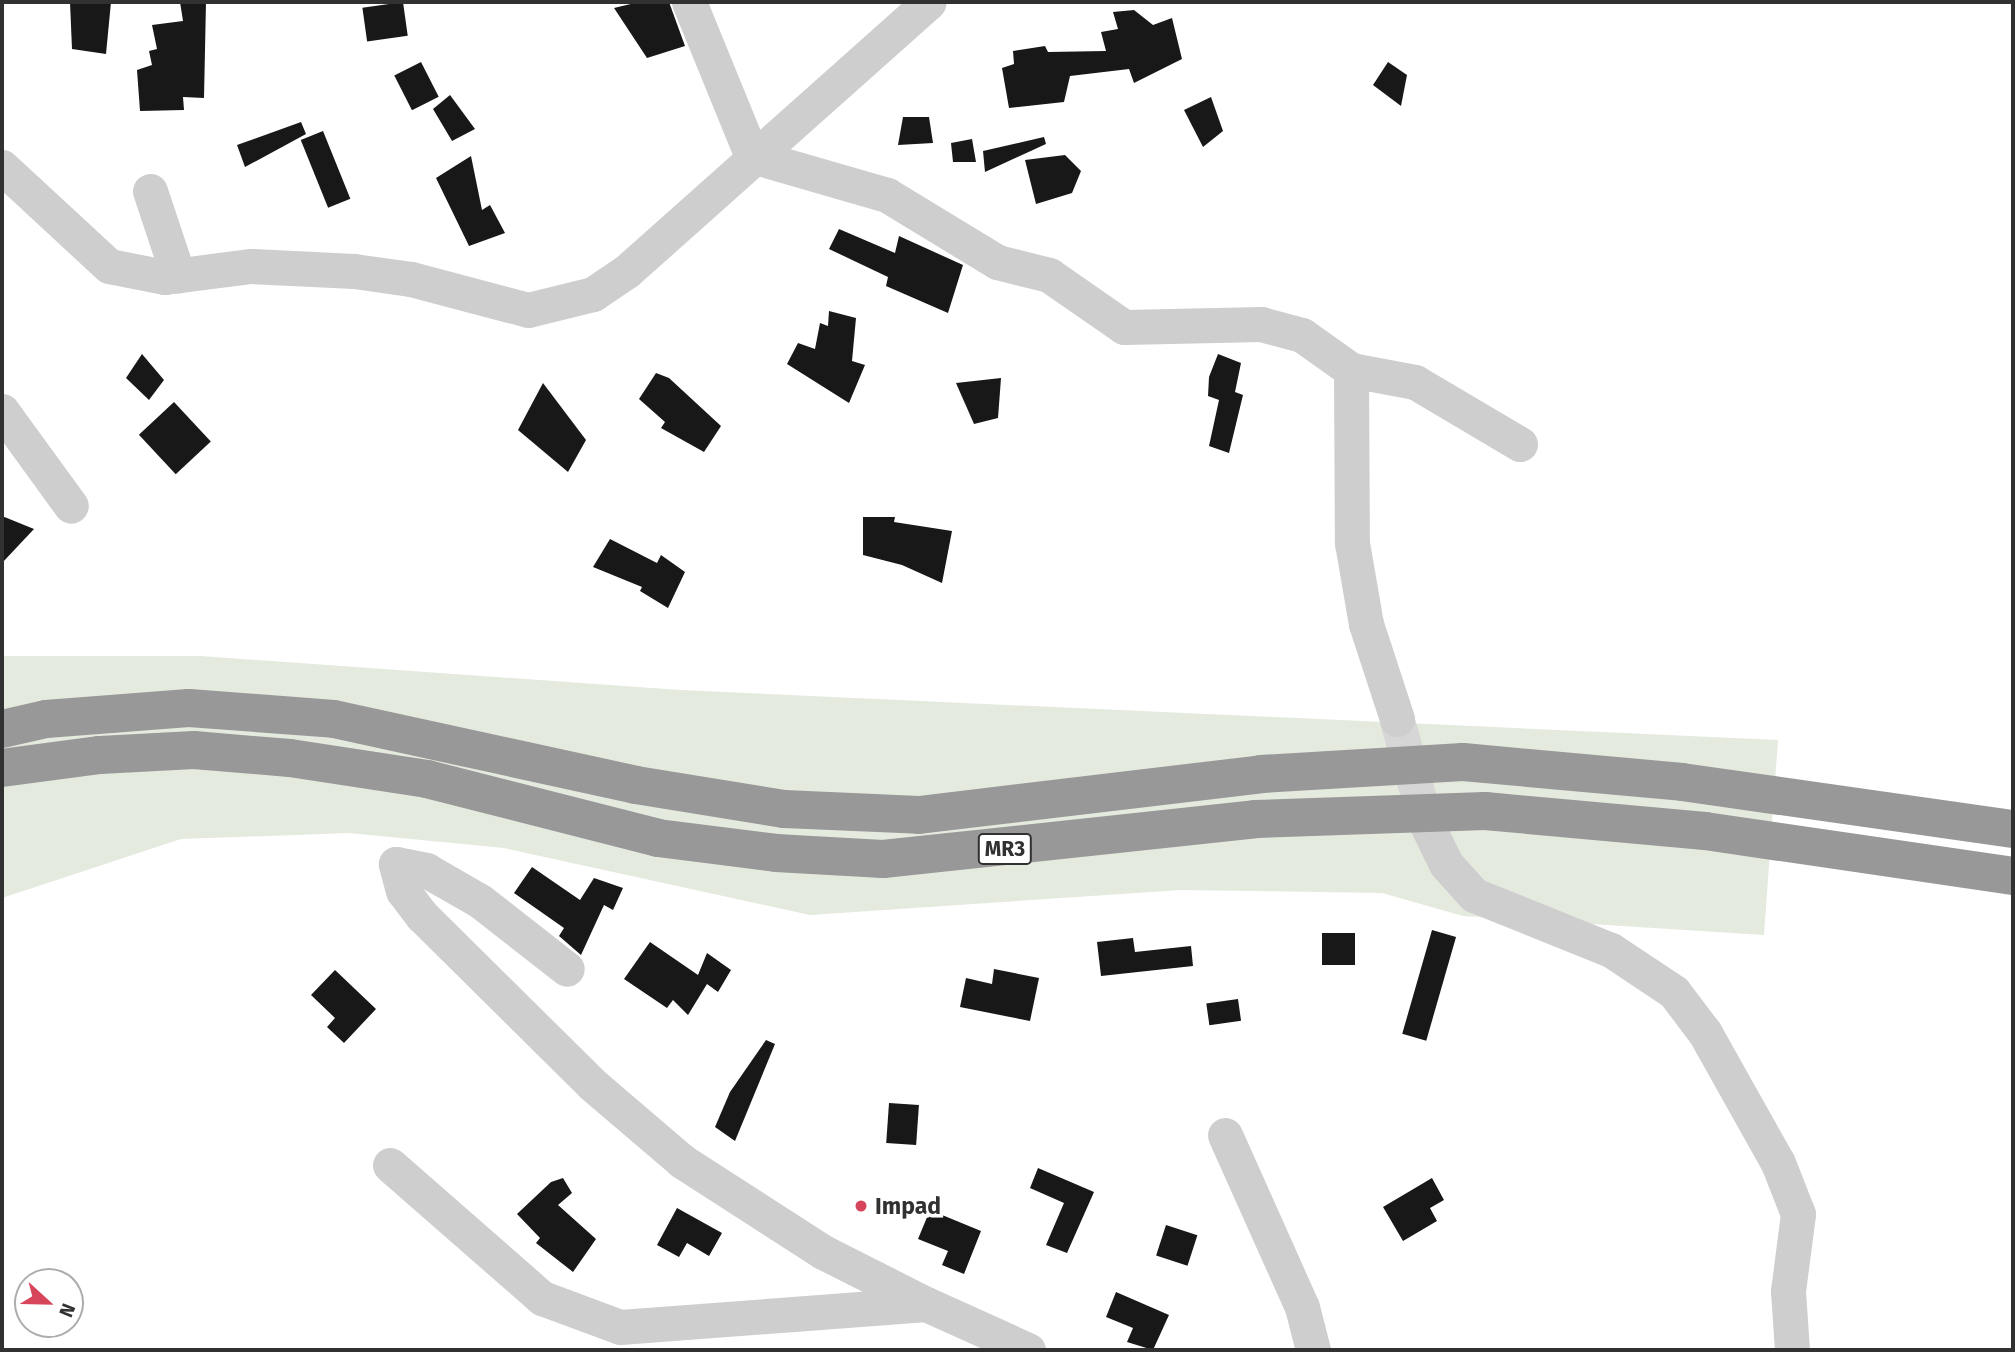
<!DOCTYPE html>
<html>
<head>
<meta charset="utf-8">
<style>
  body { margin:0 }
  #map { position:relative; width:2015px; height:1352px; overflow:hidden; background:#fff; font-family:"Fira Sans",sans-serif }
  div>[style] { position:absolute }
  .green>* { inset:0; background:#e5eade }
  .building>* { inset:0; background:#181818; transform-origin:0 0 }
  .minor-tunnel>* { height:35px; margin-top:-17.5px; transform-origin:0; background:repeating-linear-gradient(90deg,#d6d6d6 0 35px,transparent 0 53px) }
  .minor>* { height:35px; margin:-17.5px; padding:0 17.5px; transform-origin:17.5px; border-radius:17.5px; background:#cecece }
  .highway>* { height:38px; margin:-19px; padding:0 19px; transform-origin:19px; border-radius:19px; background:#989898 }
  .dots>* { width:19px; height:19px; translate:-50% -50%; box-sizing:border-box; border:4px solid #fff; border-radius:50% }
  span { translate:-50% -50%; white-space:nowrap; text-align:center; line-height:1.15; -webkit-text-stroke:7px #fff; paint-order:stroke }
  .shield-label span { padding:2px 5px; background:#fff; border:2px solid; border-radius:5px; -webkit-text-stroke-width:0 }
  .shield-label { font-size:21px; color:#313131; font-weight:700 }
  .poi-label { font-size:23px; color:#313131; font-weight:700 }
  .left { translate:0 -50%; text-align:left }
  .frame { position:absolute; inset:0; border:4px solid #313131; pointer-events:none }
  .north { position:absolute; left:14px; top:1268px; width:70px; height:70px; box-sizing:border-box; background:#fff; border:2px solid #adadad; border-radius:50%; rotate:112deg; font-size:19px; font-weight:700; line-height:28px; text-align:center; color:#313131 }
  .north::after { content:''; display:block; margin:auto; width:24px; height:32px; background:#d7455b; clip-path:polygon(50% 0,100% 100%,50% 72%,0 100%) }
</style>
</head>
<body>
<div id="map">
  <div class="green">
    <i style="clip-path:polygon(2px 656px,201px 656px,680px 690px,1778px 740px,1764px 935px,1463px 916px,1382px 893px,1181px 890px,810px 915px,504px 848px,349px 833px,181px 839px,2px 898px)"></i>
  </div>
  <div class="building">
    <i style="clip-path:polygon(70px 2px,111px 2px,106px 54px,72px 49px)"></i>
    <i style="clip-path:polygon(180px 2px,206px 2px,204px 98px,183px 97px,184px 110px,140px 111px,137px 70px,152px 65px,149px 51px,157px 49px,152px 25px,183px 21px)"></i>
    <i style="left:403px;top:2px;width:34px;height:41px;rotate:82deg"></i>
    <i style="clip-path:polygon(639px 2px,669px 2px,685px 46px,647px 58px,614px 8px)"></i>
    <i style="clip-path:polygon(1134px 10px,1153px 25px,1172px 18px,1182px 59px,1134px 83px,1129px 69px,1070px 76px,1064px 102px,1009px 108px,1002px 68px,1014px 64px,1013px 51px,1045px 46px,1048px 52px,1106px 51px,1101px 32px,1118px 29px,1113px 12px)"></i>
    <i style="left:421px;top:62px;width:39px;height:30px;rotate:63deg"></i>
    <i style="clip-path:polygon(1388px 62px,1407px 75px,1401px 106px,1373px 85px)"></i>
    <i style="clip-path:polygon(450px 95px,475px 129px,452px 141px,433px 109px)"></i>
    <i style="clip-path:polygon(1211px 97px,1223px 131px,1203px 147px,1184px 110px)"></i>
    <i style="clip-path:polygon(903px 117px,929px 117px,933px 143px,898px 145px)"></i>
    <i style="clip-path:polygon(301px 122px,306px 134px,245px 167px,237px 145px)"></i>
    <i style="left:323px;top:131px;width:73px;height:24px;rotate:68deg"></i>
    <i style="clip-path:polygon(1044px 137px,1046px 144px,985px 172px,983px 151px)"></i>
    <i style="clip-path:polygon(972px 139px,976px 162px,953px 162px,951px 143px)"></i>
    <i style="clip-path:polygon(1065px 155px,1081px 171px,1072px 193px,1036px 204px,1025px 160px)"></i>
    <i style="clip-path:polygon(471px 156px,482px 210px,490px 205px,505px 233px,469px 246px,436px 178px)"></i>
    <i style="clip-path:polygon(839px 229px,895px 253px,899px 236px,963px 265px,948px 313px,886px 286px,888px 277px,829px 249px)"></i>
    <i style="clip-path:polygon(829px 311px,856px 318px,852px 361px,865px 365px,849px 403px,787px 364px,798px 343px,815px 349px,820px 323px,828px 326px)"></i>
    <i style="clip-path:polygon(142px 354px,164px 380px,149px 400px,126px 378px)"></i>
    <i style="clip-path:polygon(1218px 354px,1241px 363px,1235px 392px,1243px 395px,1229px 453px,1209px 446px,1219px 400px,1208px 396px,1209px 377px)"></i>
    <i style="clip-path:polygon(656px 373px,669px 378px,721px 426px,704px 452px,661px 428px,665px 422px,639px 399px)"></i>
    <i style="clip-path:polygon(1001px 378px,998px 418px,974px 424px,956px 383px)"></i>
    <i style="clip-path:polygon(543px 383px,586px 440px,568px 472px,518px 430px)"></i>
    <i style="left:174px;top:402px;width:54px;height:48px;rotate:47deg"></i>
    <i style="clip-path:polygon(2px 516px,34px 529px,2px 563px)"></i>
    <i style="clip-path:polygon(863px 517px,895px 517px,894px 522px,952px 531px,942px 583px,902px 565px,863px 555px)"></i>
    <i style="clip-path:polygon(610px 539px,657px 563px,661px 555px,685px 572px,668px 608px,640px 591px,642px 587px,593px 567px)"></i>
    <i style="clip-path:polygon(532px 867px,580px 900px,594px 878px,623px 888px,613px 910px,604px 905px,581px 955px,559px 936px,564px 928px,514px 893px)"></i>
    <i style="left:1432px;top:930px;width:25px;height:108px;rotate:16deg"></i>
    <i style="left:1322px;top:933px;width:33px;height:32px"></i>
    <i style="clip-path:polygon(1133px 938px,1135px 952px,1191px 946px,1193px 966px,1101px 976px,1097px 942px)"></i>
    <i style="clip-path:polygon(650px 942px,698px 975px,707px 953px,731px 970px,718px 992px,707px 984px,688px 1015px,673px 1000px,667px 1008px,624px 979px)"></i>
    <i style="clip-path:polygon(994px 969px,1039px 978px,1030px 1021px,960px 1007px,966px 978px,992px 984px)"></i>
    <i style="clip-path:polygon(335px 970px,376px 1009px,344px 1043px,327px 1027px,335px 1018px,311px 995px)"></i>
    <i style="left:1238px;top:999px;width:22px;height:32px;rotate:82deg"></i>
    <i style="clip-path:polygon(766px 1040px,775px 1044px,735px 1141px,715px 1127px,730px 1092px)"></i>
    <i style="left:889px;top:1103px;width:30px;height:40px;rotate:4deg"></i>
    <i style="clip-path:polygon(1038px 1168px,1094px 1192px,1067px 1253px,1046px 1245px,1064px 1203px,1030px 1188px)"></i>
    <i style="clip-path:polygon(563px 1178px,572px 1193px,558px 1205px,596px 1239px,573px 1272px,536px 1243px,540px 1238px,517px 1214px,551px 1182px)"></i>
    <i style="clip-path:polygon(1432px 1178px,1444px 1200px,1430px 1208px,1437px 1221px,1403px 1241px,1383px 1207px)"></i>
    <i style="clip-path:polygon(677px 1208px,722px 1233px,709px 1256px,687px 1243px,679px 1257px,657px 1245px)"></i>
    <i style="clip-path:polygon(930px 1210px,981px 1231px,964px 1274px,942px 1265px,948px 1251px,918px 1239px)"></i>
    <i style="left:1166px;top:1225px;width:33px;height:32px;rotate:18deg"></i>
    <i style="clip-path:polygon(1116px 1292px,1169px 1315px,1153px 1350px,1127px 1342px,1133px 1328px,1106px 1317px)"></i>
  </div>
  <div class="minor-tunnel">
    <i style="left:1397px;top:719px;width:110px;rotate:74.2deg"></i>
  </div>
  <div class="minor">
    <i style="left:689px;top:2px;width:166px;rotate:67.8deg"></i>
    <i style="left:752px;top:156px;width:141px;rotate:16.1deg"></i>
    <i style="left:887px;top:195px;width:129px;rotate:31.3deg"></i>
    <i style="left:997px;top:262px;width:54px;rotate:14deg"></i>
    <i style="left:1049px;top:275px;width:91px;rotate:34.7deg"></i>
    <i style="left:1124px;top:327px;width:137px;rotate:-1.3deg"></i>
    <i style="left:1261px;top:324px;width:42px;rotate:15deg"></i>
    <i style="left:1302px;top:335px;width:60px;rotate:35.5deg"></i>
    <i style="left:1351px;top:370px;width:65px;rotate:10.6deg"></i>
    <i style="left:1415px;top:382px;width:122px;rotate:30.6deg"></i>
    <i style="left:2px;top:167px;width:146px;rotate:42.8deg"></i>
    <i style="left:109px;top:266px;width:57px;rotate:11.1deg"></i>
    <i style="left:165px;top:277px;width:87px;rotate:-7.3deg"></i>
    <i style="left:251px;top:266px;width:103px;rotate:2.8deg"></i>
    <i style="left:354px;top:271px;width:58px;rotate:8deg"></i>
    <i style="left:411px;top:279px;width:121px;rotate:14.8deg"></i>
    <i style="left:528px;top:310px;width:67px;rotate:-13.8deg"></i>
    <i style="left:593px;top:294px;width:41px;rotate:-34.1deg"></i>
    <i style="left:627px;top:271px;width:404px;rotate:-41.7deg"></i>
    <i style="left:150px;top:191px;width:89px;rotate:71.6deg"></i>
    <i style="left:1351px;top:370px;width:173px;rotate:89.7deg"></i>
    <i style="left:1352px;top:543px;width:82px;rotate:80.2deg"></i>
    <i style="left:1366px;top:624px;width:100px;rotate:71.9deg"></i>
    <i style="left:2px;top:411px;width:117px;rotate:54deg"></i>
    <i style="left:1427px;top:825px;width:43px;rotate:64deg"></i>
    <i style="left:1446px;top:864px;width:42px;rotate:47.9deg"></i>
    <i style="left:1474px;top:895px;width:148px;rotate:21.9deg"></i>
    <i style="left:1611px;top:950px;width:76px;rotate:33.7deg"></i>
    <i style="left:1674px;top:992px;width:51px;rotate:52.9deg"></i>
    <i style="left:1705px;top:1033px;width:149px;rotate:60.7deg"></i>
    <i style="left:1778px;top:1163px;width:55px;rotate:68.6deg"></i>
    <i style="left:1798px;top:1214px;width:78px;rotate:97.4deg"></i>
    <i style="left:1788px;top:1291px;width:59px;rotate:86.1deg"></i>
    <i style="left:1225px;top:1135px;width:188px;rotate:65.9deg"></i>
    <i style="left:1302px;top:1307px;width:44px;rotate:75.7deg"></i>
    <i style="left:390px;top:1165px;width:202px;rotate:41.2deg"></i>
    <i style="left:542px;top:1298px;width:83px;rotate:20.4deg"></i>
    <i style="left:620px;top:1327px;width:307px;rotate:-4.3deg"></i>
    <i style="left:926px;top:1304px;width:115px;rotate:-153.2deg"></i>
    <i style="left:823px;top:1252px;width:168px;rotate:-147.2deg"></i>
    <i style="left:682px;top:1161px;width:118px;rotate:-139.5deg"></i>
    <i style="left:592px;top:1084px;width:239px;rotate:-135.3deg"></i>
    <i style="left:422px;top:916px;width:31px;rotate:-127deg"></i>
    <i style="left:403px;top:891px;width:28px;rotate:-105deg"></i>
    <i style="left:396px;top:864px;width:31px;rotate:11deg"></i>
    <i style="left:426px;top:870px;width:62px;rotate:29.9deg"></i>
    <i style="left:480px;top:901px;width:110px;rotate:38deg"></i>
    <i style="left:926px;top:1304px;width:112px;rotate:24.3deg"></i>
  </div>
  <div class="highway">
    <i style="left:2px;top:729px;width:45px;rotate:-12.8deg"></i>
    <i style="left:46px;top:719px;width:143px;rotate:-4.4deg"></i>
    <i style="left:189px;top:708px;width:145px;rotate:4.3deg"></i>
    <i style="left:334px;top:719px;width:309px;rotate:12.3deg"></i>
    <i style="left:636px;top:785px;width:150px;rotate:9.2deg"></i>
    <i style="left:784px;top:809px;width:135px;rotate:2.5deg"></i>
    <i style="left:919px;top:815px;width:344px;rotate:-6.8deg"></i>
    <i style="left:1261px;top:774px;width:202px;rotate:-3.4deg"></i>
    <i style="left:1463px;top:762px;width:220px;rotate:5.2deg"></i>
    <i style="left:1682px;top:782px;width:334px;rotate:8.1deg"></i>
    <i style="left:2px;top:768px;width:99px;rotate:-7.6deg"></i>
    <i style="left:100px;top:755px;width:94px;rotate:-3deg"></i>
    <i style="left:194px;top:750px;width:96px;rotate:4.8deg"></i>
    <i style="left:290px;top:758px;width:139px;rotate:8.7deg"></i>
    <i style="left:427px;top:779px;width:238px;rotate:14.3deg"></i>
    <i style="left:658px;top:838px;width:119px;rotate:7.2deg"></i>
    <i style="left:776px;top:853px;width:107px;rotate:3.2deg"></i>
    <i style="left:883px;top:859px;width:374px;rotate:-6.1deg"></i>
    <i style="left:1255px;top:819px;width:230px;rotate:-2deg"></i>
    <i style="left:1485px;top:811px;width:221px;rotate:5.2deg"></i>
    <i style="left:1705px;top:831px;width:311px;rotate:8.3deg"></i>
  </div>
  <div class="dots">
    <i style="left:861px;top:1206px;background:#d7455b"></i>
  </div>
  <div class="shield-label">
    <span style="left:1005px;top:849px">MR3</span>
  </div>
  <div class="poi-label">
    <span class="left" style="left:875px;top:1206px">Impad</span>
  </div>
  <div class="frame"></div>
  <div class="north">N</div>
</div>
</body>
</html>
